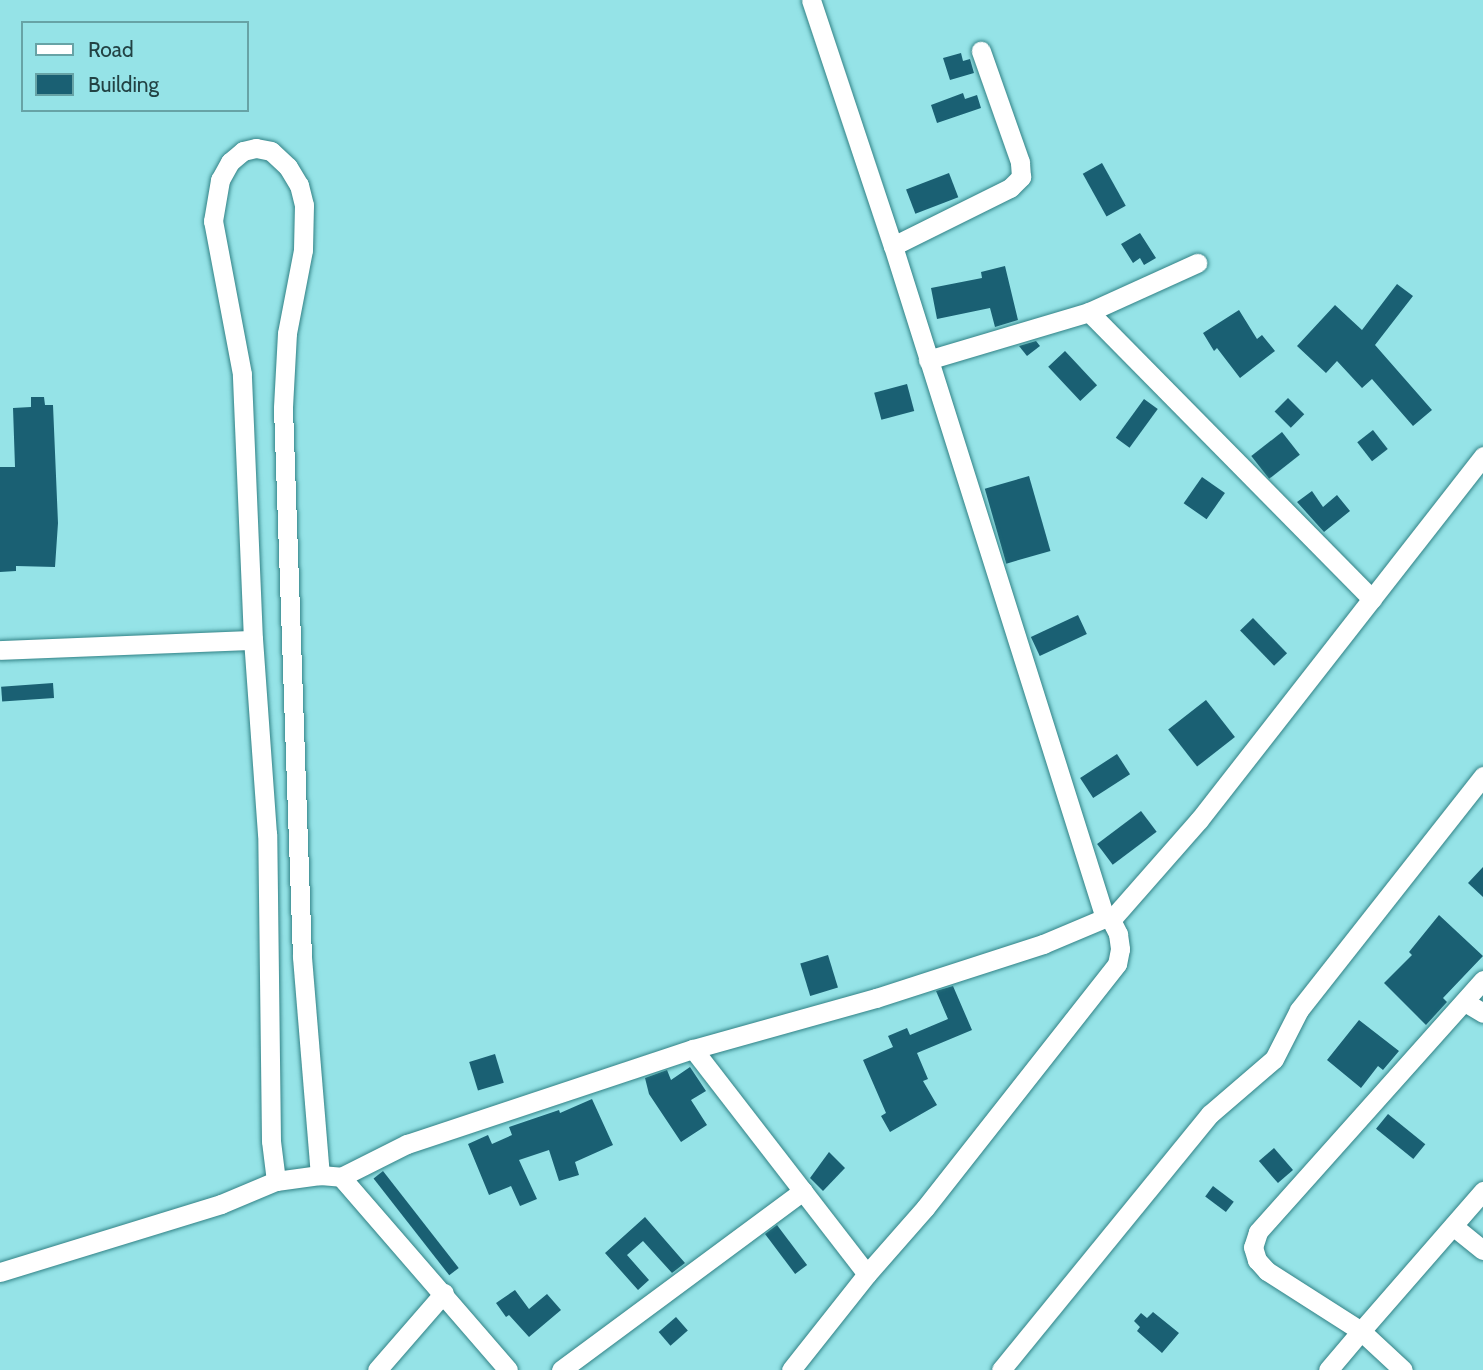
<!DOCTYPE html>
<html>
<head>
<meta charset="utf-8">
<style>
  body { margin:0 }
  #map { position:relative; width:1483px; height:1370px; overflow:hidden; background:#95e3e7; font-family:Cabin,sans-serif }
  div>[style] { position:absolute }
  .building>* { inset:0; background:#1a6073; transform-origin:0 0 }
  .roads { filter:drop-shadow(0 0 2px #328286) drop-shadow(0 0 2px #328286) }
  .minor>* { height:19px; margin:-9.5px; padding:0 9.5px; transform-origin:9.5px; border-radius:9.5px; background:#fff }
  span { translate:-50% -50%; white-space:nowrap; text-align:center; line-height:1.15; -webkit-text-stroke:7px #95e3e7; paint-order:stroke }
  .legend { position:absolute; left:21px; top:21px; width:228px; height:91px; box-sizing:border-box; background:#95e3e7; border:2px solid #67a3a6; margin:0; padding:9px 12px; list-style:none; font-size:21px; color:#224244 }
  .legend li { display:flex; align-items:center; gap:14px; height:35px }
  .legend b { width:35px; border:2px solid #67a3a6 }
</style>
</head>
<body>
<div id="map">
  <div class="building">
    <i style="clip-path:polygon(961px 53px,963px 61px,970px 59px,974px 73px,950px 80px,943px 58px)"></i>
    <i style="clip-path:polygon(963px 93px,965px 99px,977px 95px,981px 108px,937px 123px,931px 105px)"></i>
    <i style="left:1102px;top:163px;width:49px;height:22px;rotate:61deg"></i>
    <i style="left:949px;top:173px;width:26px;height:46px;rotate:69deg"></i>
    <i style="clip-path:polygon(1140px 233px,1156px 258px,1144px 265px,1140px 258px,1133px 263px,1121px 244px)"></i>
    <i style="clip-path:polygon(1005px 266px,1018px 320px,995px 327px,990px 308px,937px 319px,931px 288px,982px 278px,981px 272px)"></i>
    <i style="clip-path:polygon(1397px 284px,1413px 296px,1375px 345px,1432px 410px,1413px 426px,1372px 379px,1362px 388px,1337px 361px,1326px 373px,1297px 346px,1335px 305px,1362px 330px)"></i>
    <i style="clip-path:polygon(1239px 310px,1257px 339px,1262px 335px,1275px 351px,1240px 378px,1217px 348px,1214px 351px,1203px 333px)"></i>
    <i style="clip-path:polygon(1036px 341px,1040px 346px,1027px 356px,1019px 346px)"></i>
    <i style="left:1065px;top:351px;width:47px;height:23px;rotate:47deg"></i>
    <i style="left:907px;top:384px;width:28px;height:34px;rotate:75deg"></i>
    <i style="clip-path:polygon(31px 397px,44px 397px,45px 405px,53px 405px,58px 523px,55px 567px,16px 566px,16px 571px,0 572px,0 467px,15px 467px,13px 408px,31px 407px)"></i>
    <i style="left:1288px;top:398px;width:23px;height:19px;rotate:45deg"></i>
    <i style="left:1144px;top:399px;width:17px;height:48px;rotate:36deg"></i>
    <i style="left:1373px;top:430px;width:24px;height:20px;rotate:52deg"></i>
    <i style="left:1282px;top:432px;width:29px;height:39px;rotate:52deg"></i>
    <i style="left:1029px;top:476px;width:78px;height:46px;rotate:74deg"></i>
    <i style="left:1202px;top:477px;width:28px;height:32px;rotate:35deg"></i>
    <i style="clip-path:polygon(1312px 491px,1323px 507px,1337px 495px,1350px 511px,1324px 532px,1297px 502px)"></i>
    <i style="left:1078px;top:615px;width:21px;height:52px;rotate:65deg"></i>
    <i style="left:1253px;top:618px;width:49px;height:18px;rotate:46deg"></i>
    <i style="left:53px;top:683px;width:15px;height:52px;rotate:86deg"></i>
    <i style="left:1206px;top:700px;width:47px;height:48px;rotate:52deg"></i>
    <i style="left:1117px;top:754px;width:24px;height:44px;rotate:57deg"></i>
    <i style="left:1141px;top:811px;width:26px;height:55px;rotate:53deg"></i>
    <i style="clip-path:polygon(1483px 867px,1483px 897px,1468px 883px)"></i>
    <i style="clip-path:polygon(1439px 915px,1483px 956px,1443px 998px,1447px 1002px,1426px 1025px,1384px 983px,1412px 955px,1409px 952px)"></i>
    <i style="left:828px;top:955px;width:34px;height:29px;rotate:73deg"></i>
    <i style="clip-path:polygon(953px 986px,972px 1030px,917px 1053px,928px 1079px,923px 1081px,937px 1105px,890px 1132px,881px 1116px,886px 1113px,863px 1060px,893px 1047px,888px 1036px,907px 1028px,910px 1035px,948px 1019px,936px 991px)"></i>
    <i style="clip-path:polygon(1359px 1020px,1399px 1051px,1383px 1070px,1378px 1066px,1361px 1088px,1327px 1060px)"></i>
    <i style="left:495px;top:1054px;width:30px;height:27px;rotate:73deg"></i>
    <i style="clip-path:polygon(690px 1067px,706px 1091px,691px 1100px,707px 1125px,681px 1142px,649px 1094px,645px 1078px,667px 1070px,671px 1080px)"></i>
    <i style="clip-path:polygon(592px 1099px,613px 1145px,575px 1162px,579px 1175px,559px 1181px,549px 1150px,519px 1160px,537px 1199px,520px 1206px,511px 1186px,489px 1195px,468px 1144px,488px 1135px,492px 1144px,512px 1135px,509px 1127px,559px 1110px,560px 1113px)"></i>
    <i style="left:1388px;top:1114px;width:48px;height:19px;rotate:39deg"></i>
    <i style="left:1274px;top:1148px;width:29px;height:20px;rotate:49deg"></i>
    <i style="clip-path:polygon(829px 1152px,845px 1168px,823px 1191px,810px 1178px)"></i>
    <i style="left:383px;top:1171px;width:123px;height:12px;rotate:52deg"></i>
    <i style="left:1213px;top:1186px;width:26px;height:13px;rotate:37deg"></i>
    <i style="clip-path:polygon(645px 1217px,685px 1263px,672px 1273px,643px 1241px,627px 1255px,649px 1280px,638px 1290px,605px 1253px)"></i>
    <i style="left:777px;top:1225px;width:50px;height:15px;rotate:53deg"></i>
    <i style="clip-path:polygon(515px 1290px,529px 1309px,547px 1294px,561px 1310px,529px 1337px,509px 1315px,506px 1317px,496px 1303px)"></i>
    <i style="clip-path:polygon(1153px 1312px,1179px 1333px,1162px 1353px,1137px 1331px,1140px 1327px,1134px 1321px,1141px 1313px,1147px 1318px)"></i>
    <i style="left:676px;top:1317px;width:18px;height:23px;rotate:49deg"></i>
  </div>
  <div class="roads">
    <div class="minor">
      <i style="left:811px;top:0;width:259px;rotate:71.6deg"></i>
      <i style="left:893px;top:246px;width:705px;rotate:72.49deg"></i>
      <i style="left:893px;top:246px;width:131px;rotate:-26.4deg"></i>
      <i style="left:1010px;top:188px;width:16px;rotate:-45deg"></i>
      <i style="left:1021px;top:177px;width:15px;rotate:-94deg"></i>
      <i style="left:1020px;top:162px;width:118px;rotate:-109.4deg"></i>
      <i style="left:1089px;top:312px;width:403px;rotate:45.4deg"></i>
      <i style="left:928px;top:360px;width:168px;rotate:-16.6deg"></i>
      <i style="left:1089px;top:312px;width:119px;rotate:-24.4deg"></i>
      <i style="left:0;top:650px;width:253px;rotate:-2.3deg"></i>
      <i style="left:1111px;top:920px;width:133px;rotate:-48.7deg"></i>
      <i style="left:1199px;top:820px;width:462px;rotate:-52deg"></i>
      <i style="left:1483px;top:980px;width:338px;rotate:131.8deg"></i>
      <i style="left:1258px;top:1232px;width:16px;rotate:108deg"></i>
      <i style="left:1253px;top:1247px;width:14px;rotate:73deg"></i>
      <i style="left:1257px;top:1260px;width:15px;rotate:48deg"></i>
      <i style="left:1267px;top:1271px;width:112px;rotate:32.6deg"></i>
      <i style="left:1361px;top:1331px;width:186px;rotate:-48.9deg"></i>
      <i style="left:1465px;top:1002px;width:21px;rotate:31deg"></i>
      <i style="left:693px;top:1049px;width:284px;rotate:52.3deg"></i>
      <i style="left:341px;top:1177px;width:74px;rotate:-26.6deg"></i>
      <i style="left:407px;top:1144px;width:301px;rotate:-18.4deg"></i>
      <i style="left:693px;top:1049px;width:190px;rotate:-15.6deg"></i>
      <i style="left:876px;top:998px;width:176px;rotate:-17.9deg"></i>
      <i style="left:1043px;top:944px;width:67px;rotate:-22.8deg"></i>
      <i style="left:1105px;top:918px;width:6px;rotate:18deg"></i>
      <i style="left:1111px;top:920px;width:16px;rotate:63deg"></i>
      <i style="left:1118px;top:934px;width:15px;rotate:82deg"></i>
      <i style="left:1120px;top:949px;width:15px;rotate:101deg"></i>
      <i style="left:1117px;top:964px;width:310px;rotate:128.2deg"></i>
      <i style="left:925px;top:1208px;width:88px;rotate:131.3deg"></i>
      <i style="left:867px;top:1274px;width:122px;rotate:128.4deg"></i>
      <i style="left:276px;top:1181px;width:40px;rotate:-97.1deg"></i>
      <i style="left:271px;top:1141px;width:307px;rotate:-90.7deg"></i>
      <i style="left:267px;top:834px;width:195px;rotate:-94.1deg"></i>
      <i style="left:253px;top:640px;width:266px;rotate:-92.4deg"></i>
      <i style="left:242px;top:374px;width:156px;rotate:-100.7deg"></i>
      <i style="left:213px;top:221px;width:42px;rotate:-80.3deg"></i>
      <i style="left:220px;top:180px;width:21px;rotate:-61deg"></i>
      <i style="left:230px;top:162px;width:17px;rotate:-40deg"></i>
      <i style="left:243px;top:151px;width:13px;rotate:-13deg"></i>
      <i style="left:256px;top:148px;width:15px;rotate:11deg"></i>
      <i style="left:271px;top:151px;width:23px;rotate:43deg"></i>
      <i style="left:288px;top:167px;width:21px;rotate:59deg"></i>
      <i style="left:299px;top:185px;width:21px;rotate:76deg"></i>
      <i style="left:304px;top:205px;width:45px;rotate:91.3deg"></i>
      <i style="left:303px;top:250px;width:85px;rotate:100.9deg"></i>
      <i style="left:287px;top:333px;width:75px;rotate:93.1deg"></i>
      <i style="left:283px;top:408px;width:549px;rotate:88.02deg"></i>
      <i style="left:302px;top:957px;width:219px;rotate:85.3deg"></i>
      <i style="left:1453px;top:1226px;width:38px;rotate:39deg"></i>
      <i style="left:0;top:1272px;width:231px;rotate:-17.1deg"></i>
      <i style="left:221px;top:1204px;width:60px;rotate:-22.7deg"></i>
      <i style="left:276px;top:1181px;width:44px;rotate:-7.8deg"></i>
      <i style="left:320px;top:1175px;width:21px;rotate:5deg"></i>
      <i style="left:341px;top:1177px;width:255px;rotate:49.1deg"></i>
      <i style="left:377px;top:1370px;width:102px;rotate:-49deg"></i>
      <i style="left:561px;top:1370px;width:301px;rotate:-36.5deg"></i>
      <i style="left:1001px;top:1370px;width:330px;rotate:-50.8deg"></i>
      <i style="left:1210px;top:1114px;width:84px;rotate:-40.7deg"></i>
      <i style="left:1274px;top:1059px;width:55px;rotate:-63deg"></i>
      <i style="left:1299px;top:1010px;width:298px;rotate:-51.8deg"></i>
      <i style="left:1328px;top:1370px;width:51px;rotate:-49.8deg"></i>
      <i style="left:1361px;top:1331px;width:57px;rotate:42.9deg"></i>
    </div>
  </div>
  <ul class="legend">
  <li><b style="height:9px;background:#fff"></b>Road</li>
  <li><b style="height:19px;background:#1a6073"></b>Building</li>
  </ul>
</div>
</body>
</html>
